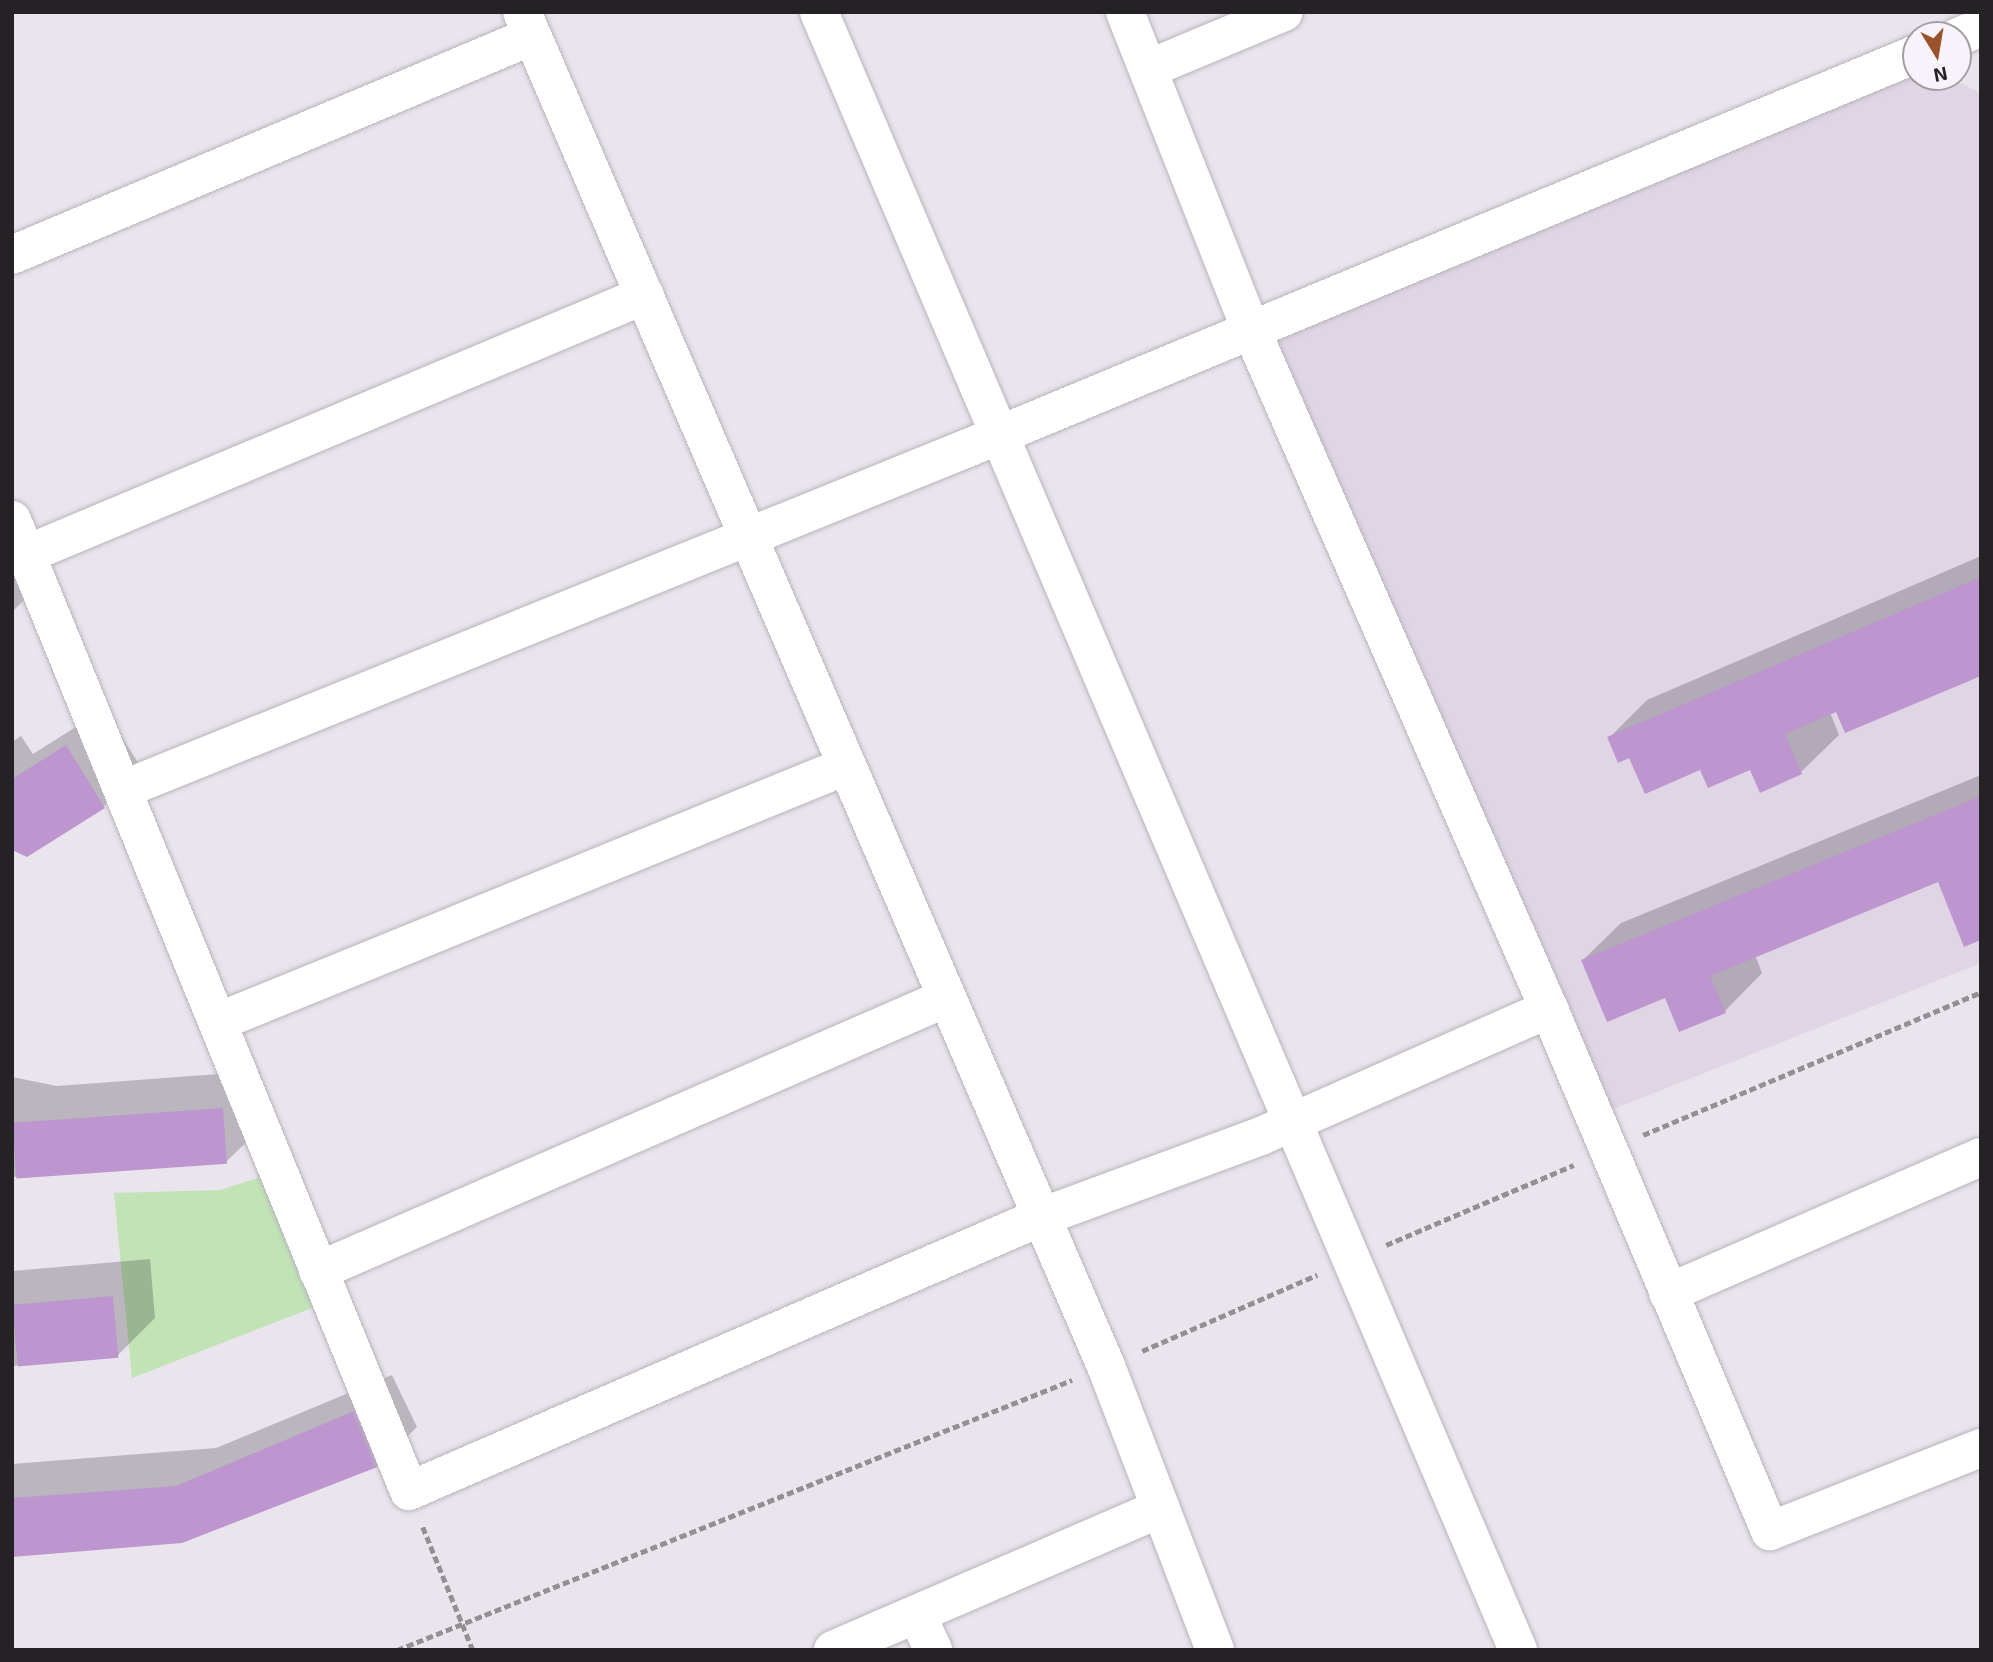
<!DOCTYPE html>
<html>
<head>
<meta charset="utf-8">
<style>
  body { margin:0 }
  #map { position:relative; width:1993px; height:1662px; overflow:hidden; background:#eae4ed; font-family:"Exo 2",sans-serif }
  div>[style] { position:absolute }
  .built>* { inset:0; background:#dfd5e4 }
  .green>* { inset:0; background:#c1e3b6 }
  .shadow>* { inset:0; background:#0003 }
  .building>* { inset:0; background:#bd96cf; transform-origin:0 0 }
  .path>* { height:4.5px; margin-top:-2.25px; transform-origin:0; background:repeating-linear-gradient(90deg,#938f95 0 7px,transparent 0 10.5px) }
  .roads { filter:drop-shadow(0 0 2px #b9b4bc) drop-shadow(0 0 2px #b9b4bc) }
  .minor>* { height:38px; margin:-19px; padding:0 19px; transform-origin:19px; border-radius:19px; background:#fff }
  .tertiary>* { height:38px; margin:-19px; padding:0 19px; transform-origin:19px; border-radius:19px; background:#fff }
  span { translate:-50% -50%; white-space:nowrap; text-align:center; line-height:1.15; -webkit-text-stroke:7px #f8f2fb; paint-order:stroke }
  .frame { position:absolute; inset:0; border:14px solid #242225; pointer-events:none }
  .north { position:absolute; left:1902px; top:21px; width:70px; height:70px; box-sizing:border-box; background:#f8f2fb; border:2px solid #a39fa5; border-radius:50%; rotate:169deg; font-size:19px; font-weight:700; line-height:28px; text-align:center; color:#242225 }
  .north::after { content:''; display:block; margin:auto; width:24px; height:32px; background:#99522a; clip-path:polygon(50% 0,100% 100%,50% 72%,0 100%) }
</style>
</head>
<body>
<div id="map">
  <div class="built">
    <i style="clip-path:polygon(1916px 74px,1947px 77px,1981px 93px,1981px 963px,1609px 1111px,1274px 334px)"></i>
  </div>
  <div class="green">
    <i style="clip-path:polygon(279px 1171px,330px 1301px,132px 1378px,114px 1193px,220px 1190px)"></i>
  </div>
  <div class="shadow">
    <i style="clip-path:polygon(12px 542px,33px 591px,12px 612px)"></i>
    <i style="clip-path:polygon(1981px 556px,1981px 674px,1830px 712px,1839px 735px,1801px 772px,1761px 790px,1751px 767px,1701px 768px,1630px 755px,1609px 738px,1647px 700px)"></i>
    <i style="clip-path:polygon(104px 709px,142px 769px,104px 806px,27px 855px,12px 848px,12px 742px,21px 736px,33px 754px)"></i>
    <i style="clip-path:polygon(1981px 775px,1981px 938px,1939px 880px,1755px 955px,1762px 973px,1725px 1011px,1666px 996px,1583px 960px,1621px 923px)"></i>
    <i style="clip-path:polygon(260px 1071px,264px 1125px,226px 1162px,12px 1177px,12px 1077px,57px 1086px)"></i>
    <i style="clip-path:polygon(150px 1259px,155px 1318px,117px 1356px,12px 1366px,12px 1271px)"></i>
    <i style="clip-path:polygon(392px 1375px,417px 1427px,379px 1464px,12px 1556px,12px 1464px,216px 1448px)"></i>
  </div>
  <div class="building">
    <i style="clip-path:polygon(1981px 577px,1981px 676px,1845px 733px,1836px 712px,1785px 734px,1802px 774px,1760px 793px,1750px 770px,1708px 788px,1700px 770px,1645px 794px,1629px 758px,1618px 763px,1607px 737px)"></i>
    <i style="clip-path:polygon(66px 745px,105px 808px,27px 857px,12px 850px,12px 779px)"></i>
    <i style="clip-path:polygon(1981px 796px,1981px 940px,1964px 947px,1938px 882px,1710px 976px,1726px 1013px,1679px 1032px,1665px 998px,1607px 1022px,1581px 960px)"></i>
    <i style="left:223px;top:1108px;width:56px;height:211px;rotate:86deg"></i>
    <i style="left:113px;top:1296px;width:62px;height:101px;rotate:85deg"></i>
    <i style="clip-path:polygon(354px 1411px,380px 1466px,182px 1543px,12px 1557px,12px 1498px,176px 1486px)"></i>
  </div>
  <div class="path">
    <i style="left:1643px;top:1135px;width:367px;rotate:-22.9deg"></i>
    <i style="left:1386px;top:1245px;width:204px;rotate:-23.1deg"></i>
    <i style="left:1142px;top:1351px;width:191px;rotate:-23.5deg"></i>
    <i style="left:423px;top:1527px;width:133px;rotate:67.9deg"></i>
    <i style="left:397px;top:1650px;width:727px;rotate:-21.8deg"></i>
  </div>
  <div class="roads">
    <div class="minor">
      <i style="left:522px;top:12px;width:1475px;rotate:66.67deg"></i>
      <i style="left:1106px;top:1366px;width:304px;rotate:69deg"></i>
      <i style="left:1125px;top:12px;width:339px;rotate:68.4deg"></i>
      <i style="left:1250px;top:327px;width:745px;rotate:66.33deg"></i>
      <i style="left:1549px;top:1009px;width:567px;rotate:67.05deg"></i>
      <i style="left:1770px;top:1531px;width:227px;rotate:-21.5deg"></i>
      <i style="left:1958px;top:37px;width:25px;rotate:-23deg"></i>
      <i style="left:1148px;top:69px;width:147px;rotate:-22.7deg"></i>
      <i style="left:12px;top:255px;width:564px;rotate:-22.84deg"></i>
      <i style="left:12px;top:520px;width:1049px;rotate:67.76deg"></i>
      <i style="left:409px;top:1491px;width:689px;rotate:-23.44deg"></i>
      <i style="left:1041px;top:1217px;width:234px;rotate:-20.2deg"></i>
      <i style="left:1261px;top:1136px;width:315px;rotate:-23.8deg"></i>
      <i style="left:27px;top:554px;width:670px;rotate:-22.74deg"></i>
      <i style="left:124px;top:789px;width:905px;rotate:-22deg"></i>
      <i style="left:963px;top:450px;width:1032px;rotate:-22.56deg"></i>
      <i style="left:220px;top:1021px;width:676px;rotate:-22.16deg"></i>
      <i style="left:318px;top:1271px;width:683px;rotate:-23.49deg"></i>
      <i style="left:1668px;top:1293px;width:341px;rotate:-23.5deg"></i>
      <i style="left:917px;top:1615px;width:38px;rotate:65deg"></i>
      <i style="left:833px;top:1650px;width:357px;rotate:-23.4deg"></i>
    </div>
    <div class="tertiary">
      <i style="left:819px;top:12px;width:1781px;rotate:66.89deg"></i>
    </div>
  </div>
  <div class="frame"></div>
  <div class="north">N</div>
</div>
</body>
</html>
